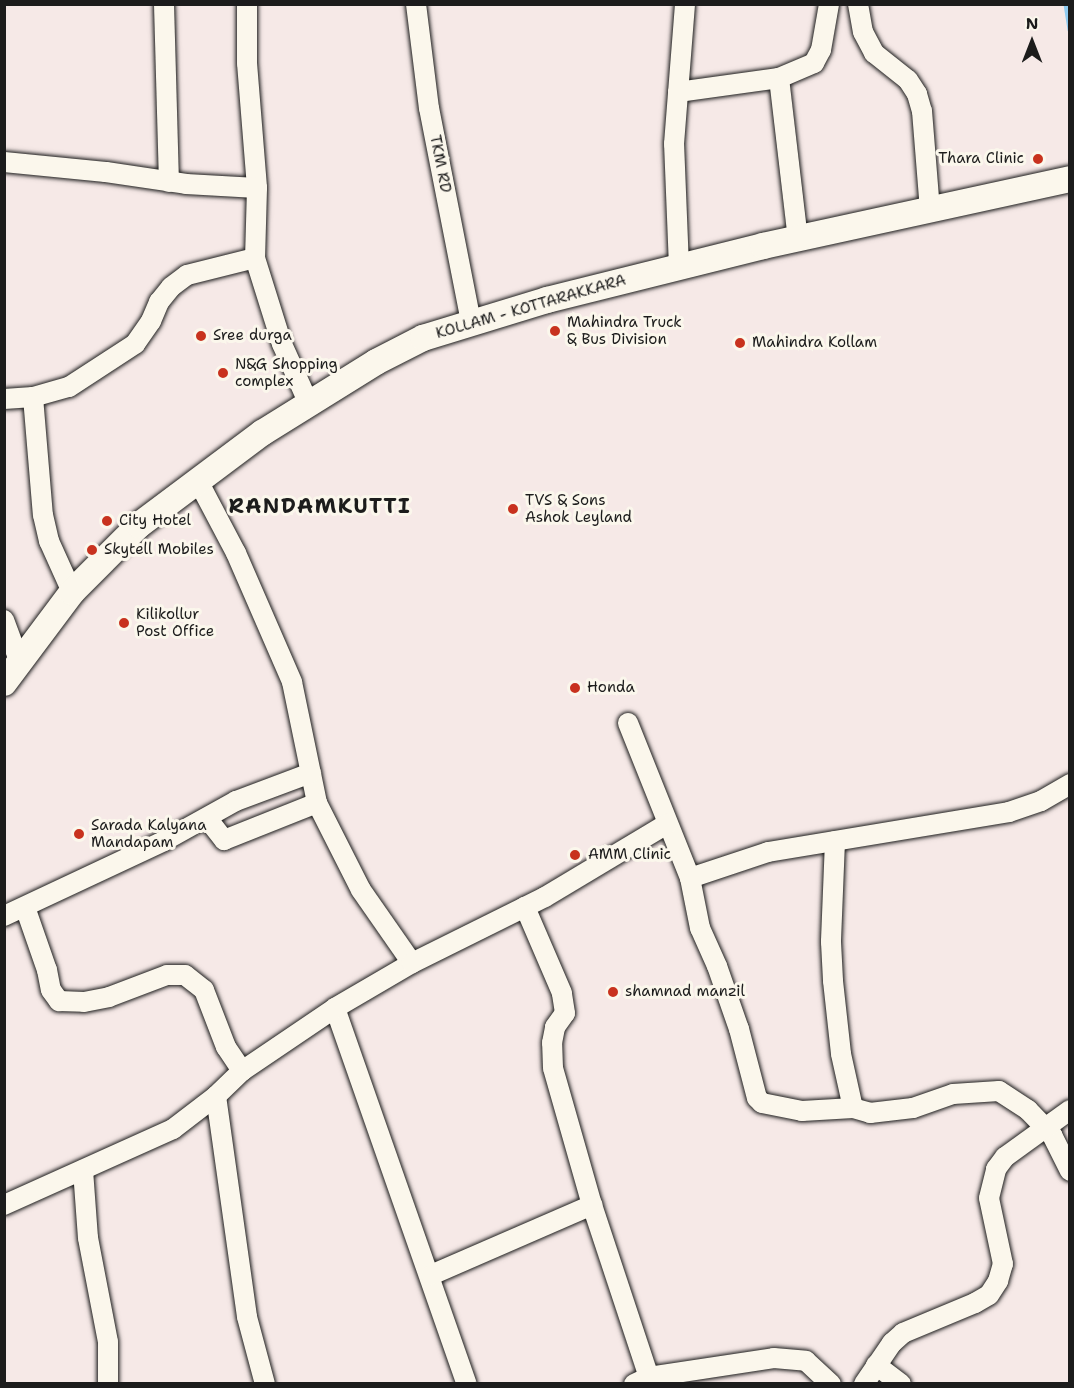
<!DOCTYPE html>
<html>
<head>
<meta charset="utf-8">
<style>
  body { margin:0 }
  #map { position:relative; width:1074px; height:1388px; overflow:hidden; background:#f6e9e7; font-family:"Shantell Sans",sans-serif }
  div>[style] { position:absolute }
  .stream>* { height:4.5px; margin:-2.25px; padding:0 2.25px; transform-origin:2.25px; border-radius:2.25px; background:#90cbf0 }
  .roads { filter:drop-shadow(0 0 2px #1c1c1c) drop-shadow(0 0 2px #1c1c1c) }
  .minor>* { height:20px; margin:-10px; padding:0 10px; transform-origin:10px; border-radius:10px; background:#fbf7ec }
  .major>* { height:26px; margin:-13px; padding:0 13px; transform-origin:13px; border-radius:13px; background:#fbf7ec }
  .dots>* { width:16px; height:16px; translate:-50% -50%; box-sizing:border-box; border:3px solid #fbf7ec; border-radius:50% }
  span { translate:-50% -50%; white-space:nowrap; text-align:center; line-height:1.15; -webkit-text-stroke:6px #fbf7ec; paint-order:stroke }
  .poi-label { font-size:15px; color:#1c1c1c }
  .right { translate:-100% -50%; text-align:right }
  .left { translate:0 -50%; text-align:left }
  .street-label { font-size:15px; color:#1c1c1c }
  .district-label { font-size:21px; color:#1c1c1c; font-weight:700; letter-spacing:1.5px }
  .frame { position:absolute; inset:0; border:6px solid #1c1c1c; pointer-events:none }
  .north { position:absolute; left:1002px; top:12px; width:60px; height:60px; -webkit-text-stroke:4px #fbf7ec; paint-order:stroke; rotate:0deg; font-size:16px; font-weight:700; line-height:24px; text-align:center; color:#1c1c1c }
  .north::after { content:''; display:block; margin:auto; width:21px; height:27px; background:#1c1c1c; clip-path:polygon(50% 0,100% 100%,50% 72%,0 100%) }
</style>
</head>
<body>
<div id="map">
  <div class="stream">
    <i style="left:1066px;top:4px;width:26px;rotate:81deg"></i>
  </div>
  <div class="roads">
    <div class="minor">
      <i style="left:164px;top:4px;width:178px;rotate:88.4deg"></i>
      <i style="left:247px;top:4px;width:59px;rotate:90deg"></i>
      <i style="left:247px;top:63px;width:125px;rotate:85.4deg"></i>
      <i style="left:416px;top:4px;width:105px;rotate:82.9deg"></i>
      <i style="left:429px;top:108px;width:218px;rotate:78.9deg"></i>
      <i style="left:858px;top:4px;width:28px;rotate:80deg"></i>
      <i style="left:863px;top:32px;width:24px;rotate:62deg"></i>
      <i style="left:874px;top:53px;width:43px;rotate:38.5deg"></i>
      <i style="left:908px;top:80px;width:17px;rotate:57deg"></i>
      <i style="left:917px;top:94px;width:18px;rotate:74deg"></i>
      <i style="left:922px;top:111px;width:100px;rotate:85.4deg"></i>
      <i style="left:779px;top:78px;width:163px;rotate:83.3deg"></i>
      <i style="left:678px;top:92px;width:102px;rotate:-7.9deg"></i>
      <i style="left:779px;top:78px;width:38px;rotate:-23deg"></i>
      <i style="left:814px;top:63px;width:15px;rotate:-62deg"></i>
      <i style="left:821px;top:50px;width:47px;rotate:-80.1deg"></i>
      <i style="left:4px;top:162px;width:102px;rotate:5.6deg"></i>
      <i style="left:106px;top:172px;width:81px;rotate:8.5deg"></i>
      <i style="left:186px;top:184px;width:71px;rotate:3.2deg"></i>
      <i style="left:257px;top:188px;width:70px;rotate:91.6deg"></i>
      <i style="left:255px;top:258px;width:90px;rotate:72.6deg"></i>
      <i style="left:282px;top:344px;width:66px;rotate:65.8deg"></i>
      <i style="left:679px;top:267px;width:123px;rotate:-92.3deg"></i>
      <i style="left:674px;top:144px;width:140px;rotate:-85.5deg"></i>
      <i style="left:33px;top:397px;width:118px;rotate:85.2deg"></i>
      <i style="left:43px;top:515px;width:27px;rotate:77deg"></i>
      <i style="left:49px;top:541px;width:56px;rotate:65.7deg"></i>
      <i style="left:4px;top:399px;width:29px;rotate:-4deg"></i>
      <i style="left:33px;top:397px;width:37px;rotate:-16deg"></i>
      <i style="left:69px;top:387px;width:79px;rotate:-33.1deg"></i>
      <i style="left:135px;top:344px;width:28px;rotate:-55deg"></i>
      <i style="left:151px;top:321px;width:21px;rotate:-67deg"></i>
      <i style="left:159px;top:302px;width:19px;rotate:-51deg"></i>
      <i style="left:171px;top:287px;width:20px;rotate:-37deg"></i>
      <i style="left:187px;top:275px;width:70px;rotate:-14deg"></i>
      <i style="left:197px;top:479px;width:84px;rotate:62.2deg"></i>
      <i style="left:236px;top:553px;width:141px;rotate:66.5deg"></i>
      <i style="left:292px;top:682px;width:124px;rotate:78.3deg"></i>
      <i style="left:317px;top:803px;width:97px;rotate:63.2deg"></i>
      <i style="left:361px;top:890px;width:89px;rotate:55.1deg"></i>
      <i style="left:4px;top:620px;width:46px;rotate:69.6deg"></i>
      <i style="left:628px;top:723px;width:167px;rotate:68.2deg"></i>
      <i style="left:690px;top:878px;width:51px;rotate:78.7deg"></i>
      <i style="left:700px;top:928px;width:42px;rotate:65.9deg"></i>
      <i style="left:717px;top:966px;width:67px;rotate:70.8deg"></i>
      <i style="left:739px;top:1029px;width:71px;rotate:75.4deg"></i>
      <i style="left:757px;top:1098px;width:7px;rotate:45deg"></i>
      <i style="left:762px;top:1103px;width:41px;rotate:11.3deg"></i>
      <i style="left:802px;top:1111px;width:51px;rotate:-3.4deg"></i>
      <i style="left:853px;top:1108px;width:18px;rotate:16deg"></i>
      <i style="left:870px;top:1113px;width:43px;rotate:-6.6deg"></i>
      <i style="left:913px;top:1108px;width:42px;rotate:-19.3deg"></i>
      <i style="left:953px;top:1094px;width:46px;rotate:-3.7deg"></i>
      <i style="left:999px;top:1091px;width:35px;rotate:33deg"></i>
      <i style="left:1028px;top:1110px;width:35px;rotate:46deg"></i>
      <i style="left:1052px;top:1135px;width:40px;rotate:63.4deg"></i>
      <i style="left:210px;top:822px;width:23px;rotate:52deg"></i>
      <i style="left:224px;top:840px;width:100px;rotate:-21.7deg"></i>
      <i style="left:835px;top:841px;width:101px;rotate:92.3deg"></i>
      <i style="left:831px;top:942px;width:39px;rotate:87deg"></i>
      <i style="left:833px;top:981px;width:73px;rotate:83.7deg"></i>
      <i style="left:841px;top:1054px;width:55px;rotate:77.5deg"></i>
      <i style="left:690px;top:878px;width:82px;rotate:-18.4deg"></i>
      <i style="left:768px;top:852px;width:244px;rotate:-9.4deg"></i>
      <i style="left:1009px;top:812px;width:34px;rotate:-19deg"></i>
      <i style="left:1041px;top:801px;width:34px;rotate:-30deg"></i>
      <i style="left:25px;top:907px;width:67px;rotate:70.8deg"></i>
      <i style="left:47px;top:970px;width:20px;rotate:79deg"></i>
      <i style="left:51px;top:990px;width:14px;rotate:54deg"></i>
      <i style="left:59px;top:1001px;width:25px;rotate:2deg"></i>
      <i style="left:84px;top:1002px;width:25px;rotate:-11deg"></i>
      <i style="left:109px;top:997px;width:62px;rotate:-20.8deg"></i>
      <i style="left:167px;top:975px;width:18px"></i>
      <i style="left:185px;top:975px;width:24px;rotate:38deg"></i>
      <i style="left:204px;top:990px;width:61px;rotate:68.9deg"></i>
      <i style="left:226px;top:1047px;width:29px;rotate:56deg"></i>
      <i style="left:4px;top:916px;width:177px;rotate:-25.1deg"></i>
      <i style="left:164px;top:841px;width:82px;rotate:-29.1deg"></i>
      <i style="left:236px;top:801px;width:80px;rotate:-20.5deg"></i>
      <i style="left:335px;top:1008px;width:398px;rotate:70.7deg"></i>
      <i style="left:216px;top:1096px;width:223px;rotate:82deg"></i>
      <i style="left:247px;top:1317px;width:69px;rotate:75deg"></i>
      <i style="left:83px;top:1170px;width:68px;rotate:85.8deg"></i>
      <i style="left:88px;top:1238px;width:106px;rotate:79.1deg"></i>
      <i style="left:108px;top:1342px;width:42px;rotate:90deg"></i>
      <i style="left:4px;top:1205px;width:185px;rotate:-24.2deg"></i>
      <i style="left:173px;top:1129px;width:54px;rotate:-37.5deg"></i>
      <i style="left:216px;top:1096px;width:36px;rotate:-44deg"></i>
      <i style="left:242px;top:1071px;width:112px;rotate:-34.1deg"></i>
      <i style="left:335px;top:1008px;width:89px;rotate:-30.3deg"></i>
      <i style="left:412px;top:963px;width:148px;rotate:-26.4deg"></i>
      <i style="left:545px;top:897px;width:142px;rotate:-30.9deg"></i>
      <i style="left:592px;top:1205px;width:181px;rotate:71.7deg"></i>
      <i style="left:431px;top:1275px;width:176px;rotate:-23.5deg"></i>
      <i style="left:592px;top:1205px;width:142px;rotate:-105.9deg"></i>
      <i style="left:553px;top:1068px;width:25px;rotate:-92deg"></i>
      <i style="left:552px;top:1043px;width:16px;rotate:-79deg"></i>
      <i style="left:555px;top:1027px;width:17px;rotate:-54deg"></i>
      <i style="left:565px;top:1013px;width:20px;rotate:-99deg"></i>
      <i style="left:562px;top:993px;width:94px;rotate:-113.3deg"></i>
      <i style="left:876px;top:1365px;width:31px;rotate:37deg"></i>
      <i style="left:634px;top:1384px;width:17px;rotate:-25deg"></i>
      <i style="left:649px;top:1377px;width:126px;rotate:-8.6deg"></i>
      <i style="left:774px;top:1358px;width:32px;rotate:5deg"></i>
      <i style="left:806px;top:1361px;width:34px;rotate:43deg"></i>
      <i style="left:864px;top:1384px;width:50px;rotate:-55.7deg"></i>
      <i style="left:892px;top:1343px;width:15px;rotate:-42deg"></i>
      <i style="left:903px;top:1333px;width:78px;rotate:-22.6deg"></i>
      <i style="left:975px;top:1303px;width:16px;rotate:-30deg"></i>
      <i style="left:989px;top:1295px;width:17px;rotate:-57deg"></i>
      <i style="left:998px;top:1281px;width:18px;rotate:-74deg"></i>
      <i style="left:1003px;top:1264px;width:67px;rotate:-102deg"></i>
      <i style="left:989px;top:1198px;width:30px;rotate:-76deg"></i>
      <i style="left:996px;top:1169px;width:15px;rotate:-53deg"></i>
      <i style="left:1005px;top:1157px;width:80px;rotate:-35.9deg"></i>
    </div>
    <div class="major">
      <i style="left:4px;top:683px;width:114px;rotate:-53.2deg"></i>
      <i style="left:72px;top:592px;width:95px;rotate:-45deg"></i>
      <i style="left:139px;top:525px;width:154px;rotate:-36.8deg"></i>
      <i style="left:262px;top:433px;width:134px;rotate:-31.9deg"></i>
      <i style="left:376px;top:362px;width:53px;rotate:-27.1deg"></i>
      <i style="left:423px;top:338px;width:130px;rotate:-17deg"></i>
      <i style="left:547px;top:300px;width:223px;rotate:-14deg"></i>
      <i style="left:763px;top:246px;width:314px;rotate:-12.3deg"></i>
    </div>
  </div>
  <div class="dots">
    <i style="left:1038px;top:159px;background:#c8321e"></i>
    <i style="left:555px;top:331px;background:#c8321e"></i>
    <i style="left:201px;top:336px;background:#c8321e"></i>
    <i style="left:740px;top:343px;background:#c8321e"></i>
    <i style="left:223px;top:373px;background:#c8321e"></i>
    <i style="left:513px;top:509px;background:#c8321e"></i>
    <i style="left:107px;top:521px;background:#c8321e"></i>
    <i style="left:92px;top:550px;background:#c8321e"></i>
    <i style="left:124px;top:623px;background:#c8321e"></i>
    <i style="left:575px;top:688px;background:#c8321e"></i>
    <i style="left:79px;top:834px;background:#c8321e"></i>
    <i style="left:575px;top:855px;background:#c8321e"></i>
    <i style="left:613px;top:992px;background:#c8321e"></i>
  </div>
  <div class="poi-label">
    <span class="right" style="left:1024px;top:159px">Thara Clinic</span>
    <span class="left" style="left:567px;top:331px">Mahindra Truck<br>&amp; Bus Division</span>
    <span class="left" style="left:213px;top:336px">Sree durga</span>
    <span class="left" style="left:752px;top:343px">Mahindra Kollam</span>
    <span class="left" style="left:235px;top:373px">N&amp;G Shopping<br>complex</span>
    <span class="left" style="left:525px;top:509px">TVS &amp; Sons<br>Ashok Leyland</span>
    <span class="left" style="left:119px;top:521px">City Hotel</span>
    <span class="left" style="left:104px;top:550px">Skytell Mobiles</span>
    <span class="left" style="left:136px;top:623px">Kilikollur<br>Post Office</span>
    <span class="left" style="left:587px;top:688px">Honda</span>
    <span class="left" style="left:91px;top:834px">Sarada Kalyana<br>Mandapam</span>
    <span class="left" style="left:588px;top:855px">AMM Clinic</span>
    <span class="left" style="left:625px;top:992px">shamnad manzil</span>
  </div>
  <div class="street-label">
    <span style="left:440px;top:164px;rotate:79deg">TKM RD</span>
    <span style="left:531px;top:307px;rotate:-16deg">KOLLAM - KOTTARAKKARA</span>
  </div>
  <div class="district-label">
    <span style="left:320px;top:506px">RANDAMKUTTI</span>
  </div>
  <div class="frame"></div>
  <div class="north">N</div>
</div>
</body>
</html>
